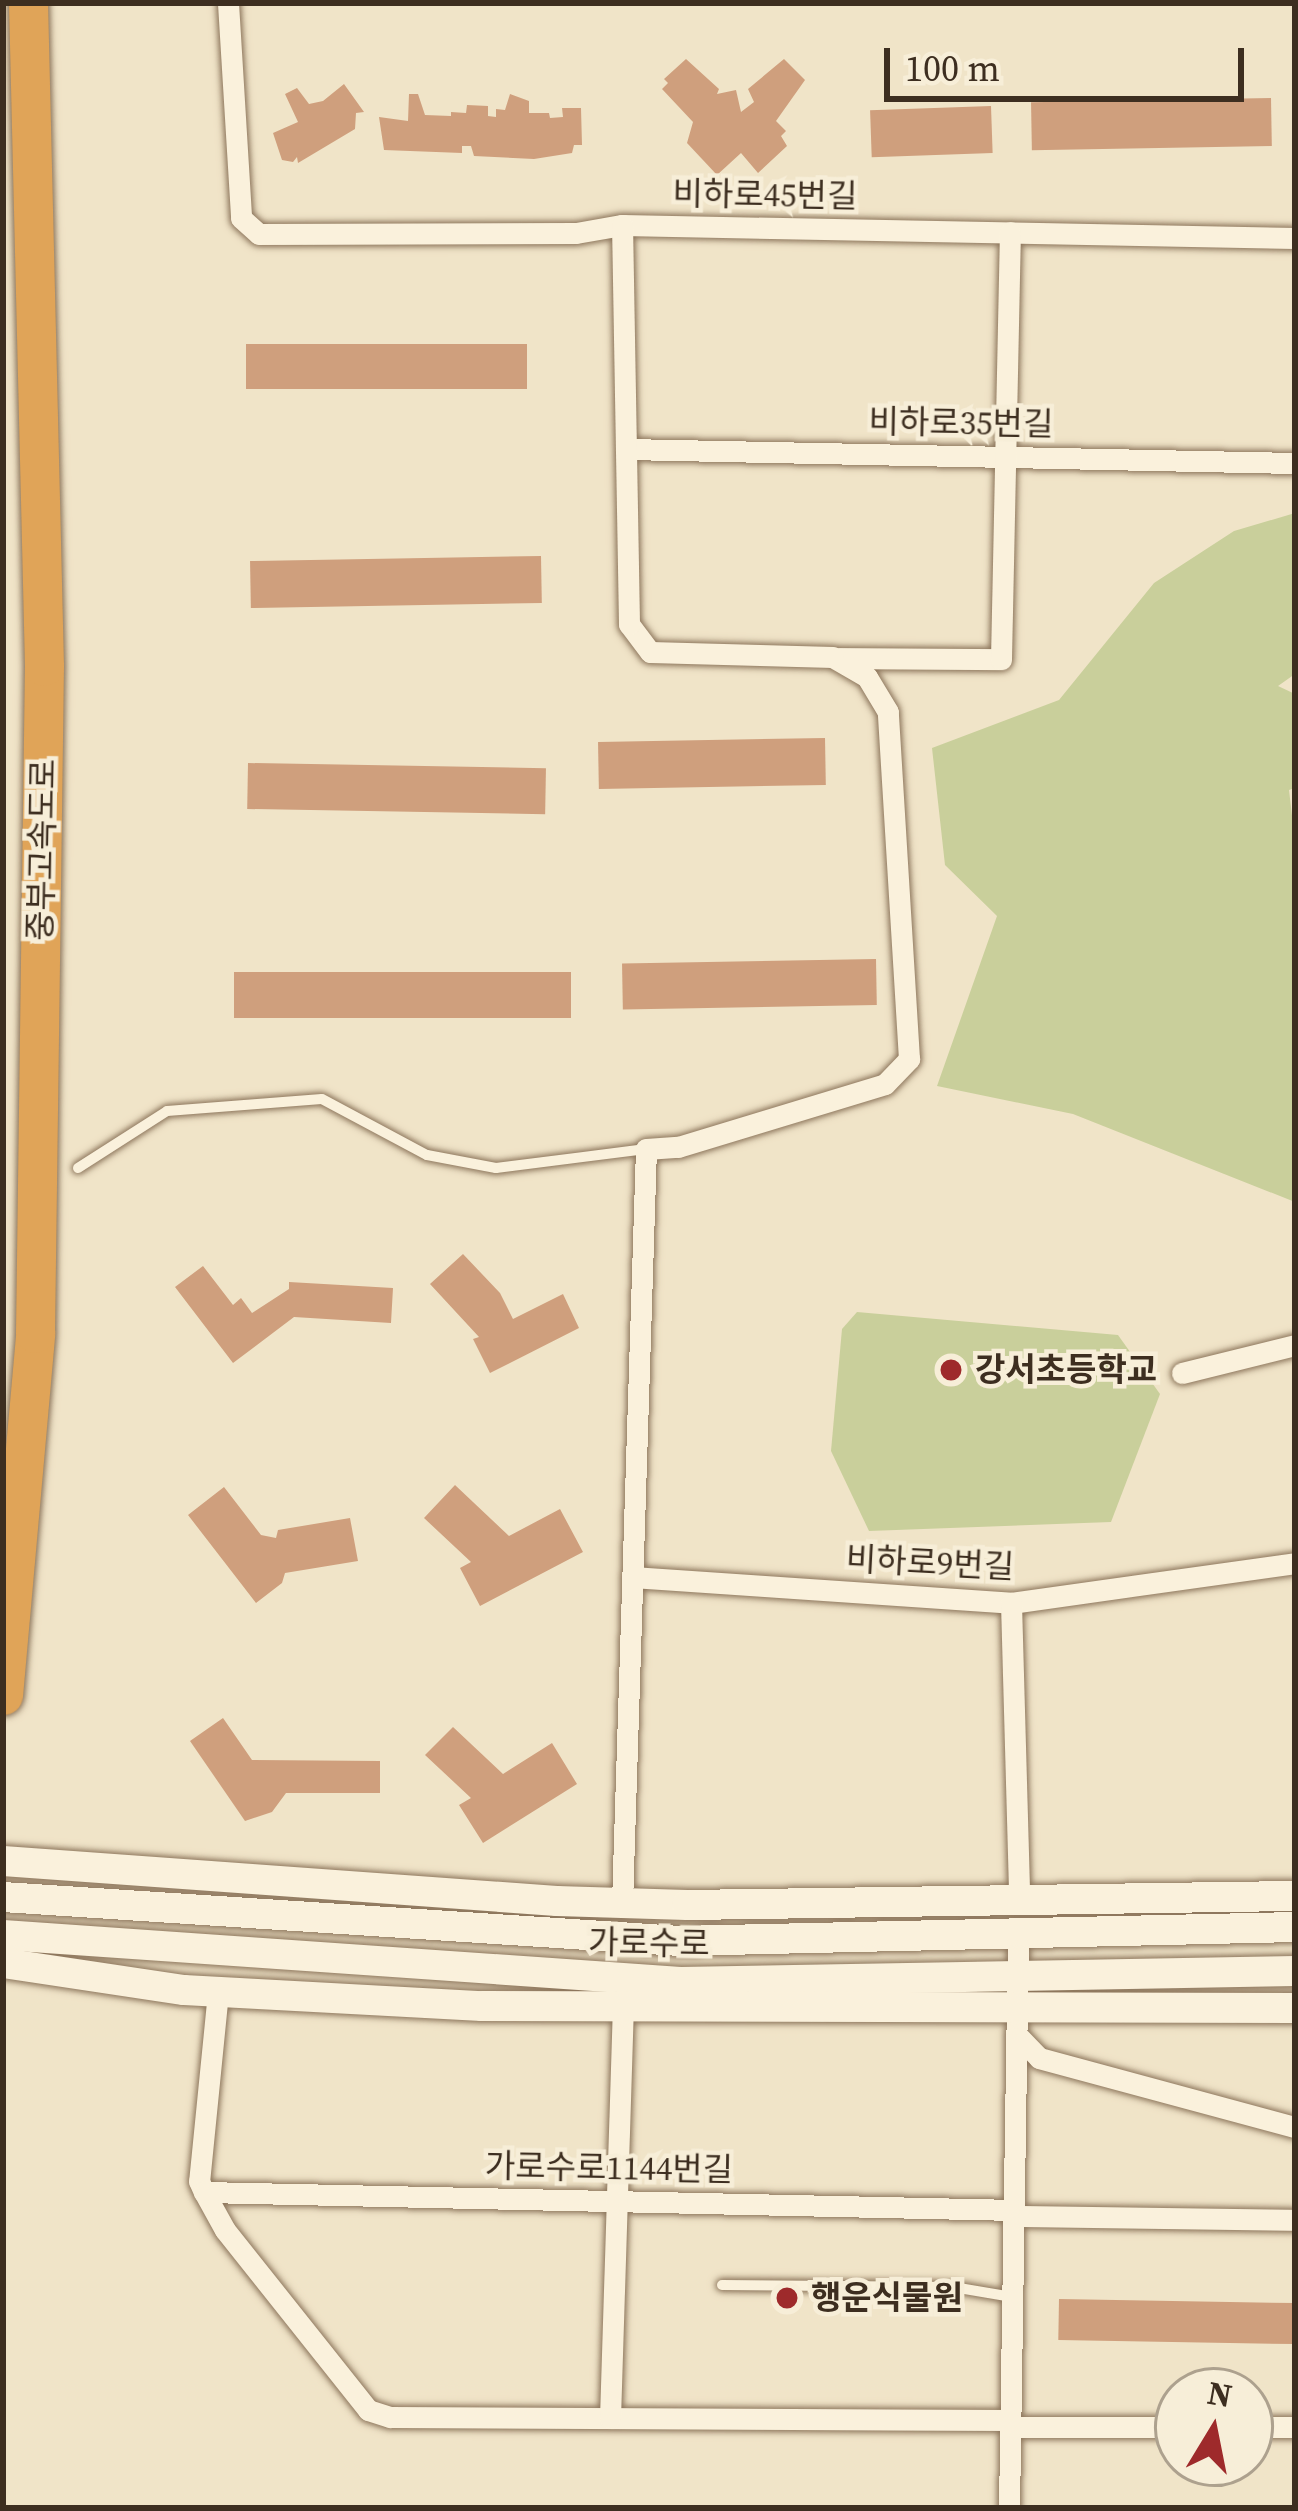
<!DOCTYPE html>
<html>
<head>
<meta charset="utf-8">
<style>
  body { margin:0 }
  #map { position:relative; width:1298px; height:2511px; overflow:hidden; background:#f0e4c8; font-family:"Source Serif 4","Noto Sans KR",serif }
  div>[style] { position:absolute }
  .green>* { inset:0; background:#c9cf9b }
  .building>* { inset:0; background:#cf9f7d; transform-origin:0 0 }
  .roads { filter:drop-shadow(0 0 3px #8d765c) drop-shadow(0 0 3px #8d765c) }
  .lane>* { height:10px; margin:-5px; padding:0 5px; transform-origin:5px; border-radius:5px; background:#faf1dc }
  .street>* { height:21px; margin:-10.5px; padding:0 10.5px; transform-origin:10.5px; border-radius:10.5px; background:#faf1dc }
  .secondary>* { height:30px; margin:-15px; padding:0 15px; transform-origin:15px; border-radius:15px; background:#faf1dc }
  .highway>* { height:39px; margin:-19.5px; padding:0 19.5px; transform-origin:19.5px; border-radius:19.5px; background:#e0a458 }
  .dots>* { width:33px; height:33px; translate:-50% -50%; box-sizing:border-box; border:6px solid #f7eed8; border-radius:50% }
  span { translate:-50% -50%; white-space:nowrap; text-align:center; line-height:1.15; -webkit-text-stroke:9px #f7eed8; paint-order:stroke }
  .street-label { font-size:33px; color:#3d2e20 }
  .poi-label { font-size:33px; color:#3d2e20; font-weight:700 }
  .left { translate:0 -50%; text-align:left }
  .frame { position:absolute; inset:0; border:6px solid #3d2e20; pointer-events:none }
  .north { position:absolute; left:1154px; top:2367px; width:120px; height:120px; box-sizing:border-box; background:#f7eed8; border:3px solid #ada18e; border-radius:50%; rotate:10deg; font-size:33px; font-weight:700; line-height:48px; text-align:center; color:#3d2e20 }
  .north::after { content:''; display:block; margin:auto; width:42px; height:54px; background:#9e2a2b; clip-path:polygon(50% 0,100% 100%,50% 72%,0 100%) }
  .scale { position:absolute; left:884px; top:48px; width:360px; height:54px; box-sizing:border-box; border:6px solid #3d2e20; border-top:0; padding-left:15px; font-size:36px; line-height:42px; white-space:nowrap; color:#3d2e20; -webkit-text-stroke:9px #f7eed8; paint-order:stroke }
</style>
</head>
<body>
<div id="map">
  <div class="green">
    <i style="clip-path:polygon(1295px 513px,1295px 674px,1278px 686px,1295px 694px,1295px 788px,1289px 790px,1295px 841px,1295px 1202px,1073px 1114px,937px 1086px,997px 916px,945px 865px,932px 748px,1059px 700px,1154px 583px,1234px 531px)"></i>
    <i style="clip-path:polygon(857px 1312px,1118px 1335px,1160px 1394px,1111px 1522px,869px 1531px,831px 1451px,842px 1329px)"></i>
  </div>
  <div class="building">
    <i style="clip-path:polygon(686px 59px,719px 89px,717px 94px,736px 90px,741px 112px,754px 102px,748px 89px,784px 59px,805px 80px,776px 121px,786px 131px,781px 136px,787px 146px,758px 173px,741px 153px,717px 175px,687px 143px,693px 122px,662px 89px,668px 83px,664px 79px)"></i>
    <i style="clip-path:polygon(344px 84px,364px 112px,356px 113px,355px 129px,298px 163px,297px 157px,293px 162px,282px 160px,273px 133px,298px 122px,285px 94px,297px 88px,309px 104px,323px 101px)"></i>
    <i style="clip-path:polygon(409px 94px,418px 94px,425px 115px,451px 116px,451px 112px,466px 113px,467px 105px,488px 106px,488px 116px,496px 117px,496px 109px,505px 110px,510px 94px,529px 101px,529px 113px,549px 113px,550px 118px,563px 117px,562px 108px,581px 108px,582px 145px,574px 145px,572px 153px,534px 159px,474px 156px,471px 146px,462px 146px,462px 153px,384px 150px,379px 117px,408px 121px)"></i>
    <i style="left:1271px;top:98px;width:48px;height:240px;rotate:89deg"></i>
    <i style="left:991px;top:106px;width:47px;height:121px;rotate:88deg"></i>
    <i style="left:527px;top:344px;width:45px;height:281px;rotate:90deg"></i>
    <i style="left:541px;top:556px;width:47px;height:291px;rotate:89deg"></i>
    <i style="left:825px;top:738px;width:47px;height:227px;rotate:89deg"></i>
    <i style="left:248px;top:763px;width:298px;height:46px;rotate:1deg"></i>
    <i style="left:876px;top:959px;width:46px;height:254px;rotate:89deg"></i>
    <i style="left:234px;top:972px;width:337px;height:46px"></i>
    <i style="clip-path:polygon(463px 1254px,500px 1293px,513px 1319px,563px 1294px,579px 1328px,490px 1373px,473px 1339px,479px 1337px,430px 1284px)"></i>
    <i style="clip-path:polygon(203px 1266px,233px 1305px,241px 1298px,252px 1313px,289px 1289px,289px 1282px,393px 1288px,391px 1323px,294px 1317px,233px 1363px,175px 1287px)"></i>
    <i style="clip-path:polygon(455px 1485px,509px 1536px,560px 1509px,583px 1552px,480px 1606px,460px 1568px,471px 1562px,424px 1518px)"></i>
    <i style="clip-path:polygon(224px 1487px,261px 1535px,276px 1538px,278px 1530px,350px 1518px,358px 1561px,285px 1573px,282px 1583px,256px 1603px,188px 1515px)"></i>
    <i style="clip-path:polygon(223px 1718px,252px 1760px,380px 1761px,380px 1793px,286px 1793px,272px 1812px,245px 1821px,190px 1741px)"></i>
    <i style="clip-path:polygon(453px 1727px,503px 1774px,552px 1743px,577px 1784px,483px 1843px,459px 1805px,471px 1798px,425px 1755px)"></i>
    <i style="left:1059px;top:2299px;width:236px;height:41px;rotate:1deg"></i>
  </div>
  <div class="roads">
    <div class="lane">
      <i style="left:78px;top:1168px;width:106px;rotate:-32.6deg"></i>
      <i style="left:167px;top:1111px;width:155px;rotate:-4.4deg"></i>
      <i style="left:322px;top:1099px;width:119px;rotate:28.1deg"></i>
      <i style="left:427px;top:1155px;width:70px;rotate:10.7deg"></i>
      <i style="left:496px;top:1168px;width:151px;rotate:-7.2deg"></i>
      <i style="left:722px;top:2285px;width:231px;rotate:0.5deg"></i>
      <i style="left:953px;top:2287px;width:60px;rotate:9.6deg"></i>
    </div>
    <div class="street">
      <i style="left:228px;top:3px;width:215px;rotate:86.5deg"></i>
      <i style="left:241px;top:218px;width:24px;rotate:42deg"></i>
      <i style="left:259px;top:234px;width:317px;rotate:-0.2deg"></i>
      <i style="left:576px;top:233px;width:47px;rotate:-9.9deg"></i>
      <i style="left:622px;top:225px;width:673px;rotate:1.11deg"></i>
      <i style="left:626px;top:449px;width:669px;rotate:1.2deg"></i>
      <i style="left:839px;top:658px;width:162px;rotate:0.4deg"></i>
      <i style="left:1001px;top:659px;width:427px;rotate:-88.8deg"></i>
      <i style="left:1182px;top:1373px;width:116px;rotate:-13.9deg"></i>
      <i style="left:632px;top:1577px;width:380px;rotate:3.9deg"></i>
      <i style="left:1011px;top:1603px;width:287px;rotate:-8deg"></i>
      <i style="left:1011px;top:1603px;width:294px;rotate:88.4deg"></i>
      <i style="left:622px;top:1903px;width:754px;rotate:-88.18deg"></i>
      <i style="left:646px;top:1149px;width:32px;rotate:-4deg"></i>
      <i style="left:678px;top:1147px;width:216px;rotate:-16.9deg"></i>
      <i style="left:885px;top:1084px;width:35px;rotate:-46deg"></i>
      <i style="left:909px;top:1059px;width:348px;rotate:-93.5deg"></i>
      <i style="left:888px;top:712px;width:41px;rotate:-121deg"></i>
      <i style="left:867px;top:677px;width:39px;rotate:-150deg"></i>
      <i style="left:833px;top:657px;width:183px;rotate:-178.4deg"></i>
      <i style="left:650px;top:652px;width:35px;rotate:-127deg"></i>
      <i style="left:629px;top:624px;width:399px;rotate:-91deg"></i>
      <i style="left:218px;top:1992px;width:190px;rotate:95.7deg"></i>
      <i style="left:199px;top:2181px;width:12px;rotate:66deg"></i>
      <i style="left:204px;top:2192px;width:43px;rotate:61.1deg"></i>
      <i style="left:225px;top:2230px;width:230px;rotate:51.5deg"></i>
      <i style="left:368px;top:2410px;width:23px;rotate:18deg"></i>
      <i style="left:390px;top:2417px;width:620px;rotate:0.28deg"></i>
      <i style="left:1017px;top:2035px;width:32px;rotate:46deg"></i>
      <i style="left:1039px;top:2058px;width:265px;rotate:15.1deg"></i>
      <i style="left:204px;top:2192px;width:810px;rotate:1.27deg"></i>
      <i style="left:1014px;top:2216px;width:281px;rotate:0.8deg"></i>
      <i style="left:610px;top:2418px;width:408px;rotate:-88.2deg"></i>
      <i style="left:1010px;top:2427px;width:168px"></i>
      <i style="left:1250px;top:2427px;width:45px"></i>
      <i style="left:1009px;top:2508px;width:572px;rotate:-89.1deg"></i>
    </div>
    <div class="secondary">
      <i style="left:3px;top:1861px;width:555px;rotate:4.13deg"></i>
      <i style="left:557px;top:1901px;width:130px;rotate:1.8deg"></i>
      <i style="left:687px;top:1905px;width:608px;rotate:-0.85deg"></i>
      <i style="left:3px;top:1897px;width:677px;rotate:3.72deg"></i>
      <i style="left:679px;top:1941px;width:616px;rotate:-1.3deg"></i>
      <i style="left:3px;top:1935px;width:679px;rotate:3.97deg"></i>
      <i style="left:680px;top:1982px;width:615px;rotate:-1.02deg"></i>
      <i style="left:3px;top:1963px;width:183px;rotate:8.5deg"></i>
      <i style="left:184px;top:1990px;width:298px;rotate:3.1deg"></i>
      <i style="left:482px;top:2006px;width:813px;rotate:0.14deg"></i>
    </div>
    <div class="highway">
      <i style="left:3px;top:1695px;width:363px;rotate:-84.9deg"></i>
      <i style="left:35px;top:1333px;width:667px;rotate:-89.23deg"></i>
      <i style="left:44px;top:666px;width:663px;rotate:-91.38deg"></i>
    </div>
  </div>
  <div class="dots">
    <i style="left:951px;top:1370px;background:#9e2a2b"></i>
    <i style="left:787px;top:2298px;background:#9e2a2b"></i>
  </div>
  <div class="street-label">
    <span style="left:765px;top:195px;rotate:1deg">비하로45번길</span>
    <span style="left:961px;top:423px;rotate:1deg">비하로35번길</span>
    <span style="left:42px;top:850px;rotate:-89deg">중부고속도로</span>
    <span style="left:930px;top:1563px;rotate:3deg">비하로9번길</span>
    <span style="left:649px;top:1943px;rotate:1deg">가로수로</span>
    <span style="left:609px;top:2168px;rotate:1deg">가로수로1144번길</span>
  </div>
  <div class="poi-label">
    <span class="left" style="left:975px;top:1370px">강서초등학교</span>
    <span class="left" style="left:811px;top:2298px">행운식물원</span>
  </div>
  <div class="frame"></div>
  <div class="north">N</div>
  <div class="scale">100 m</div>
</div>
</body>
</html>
